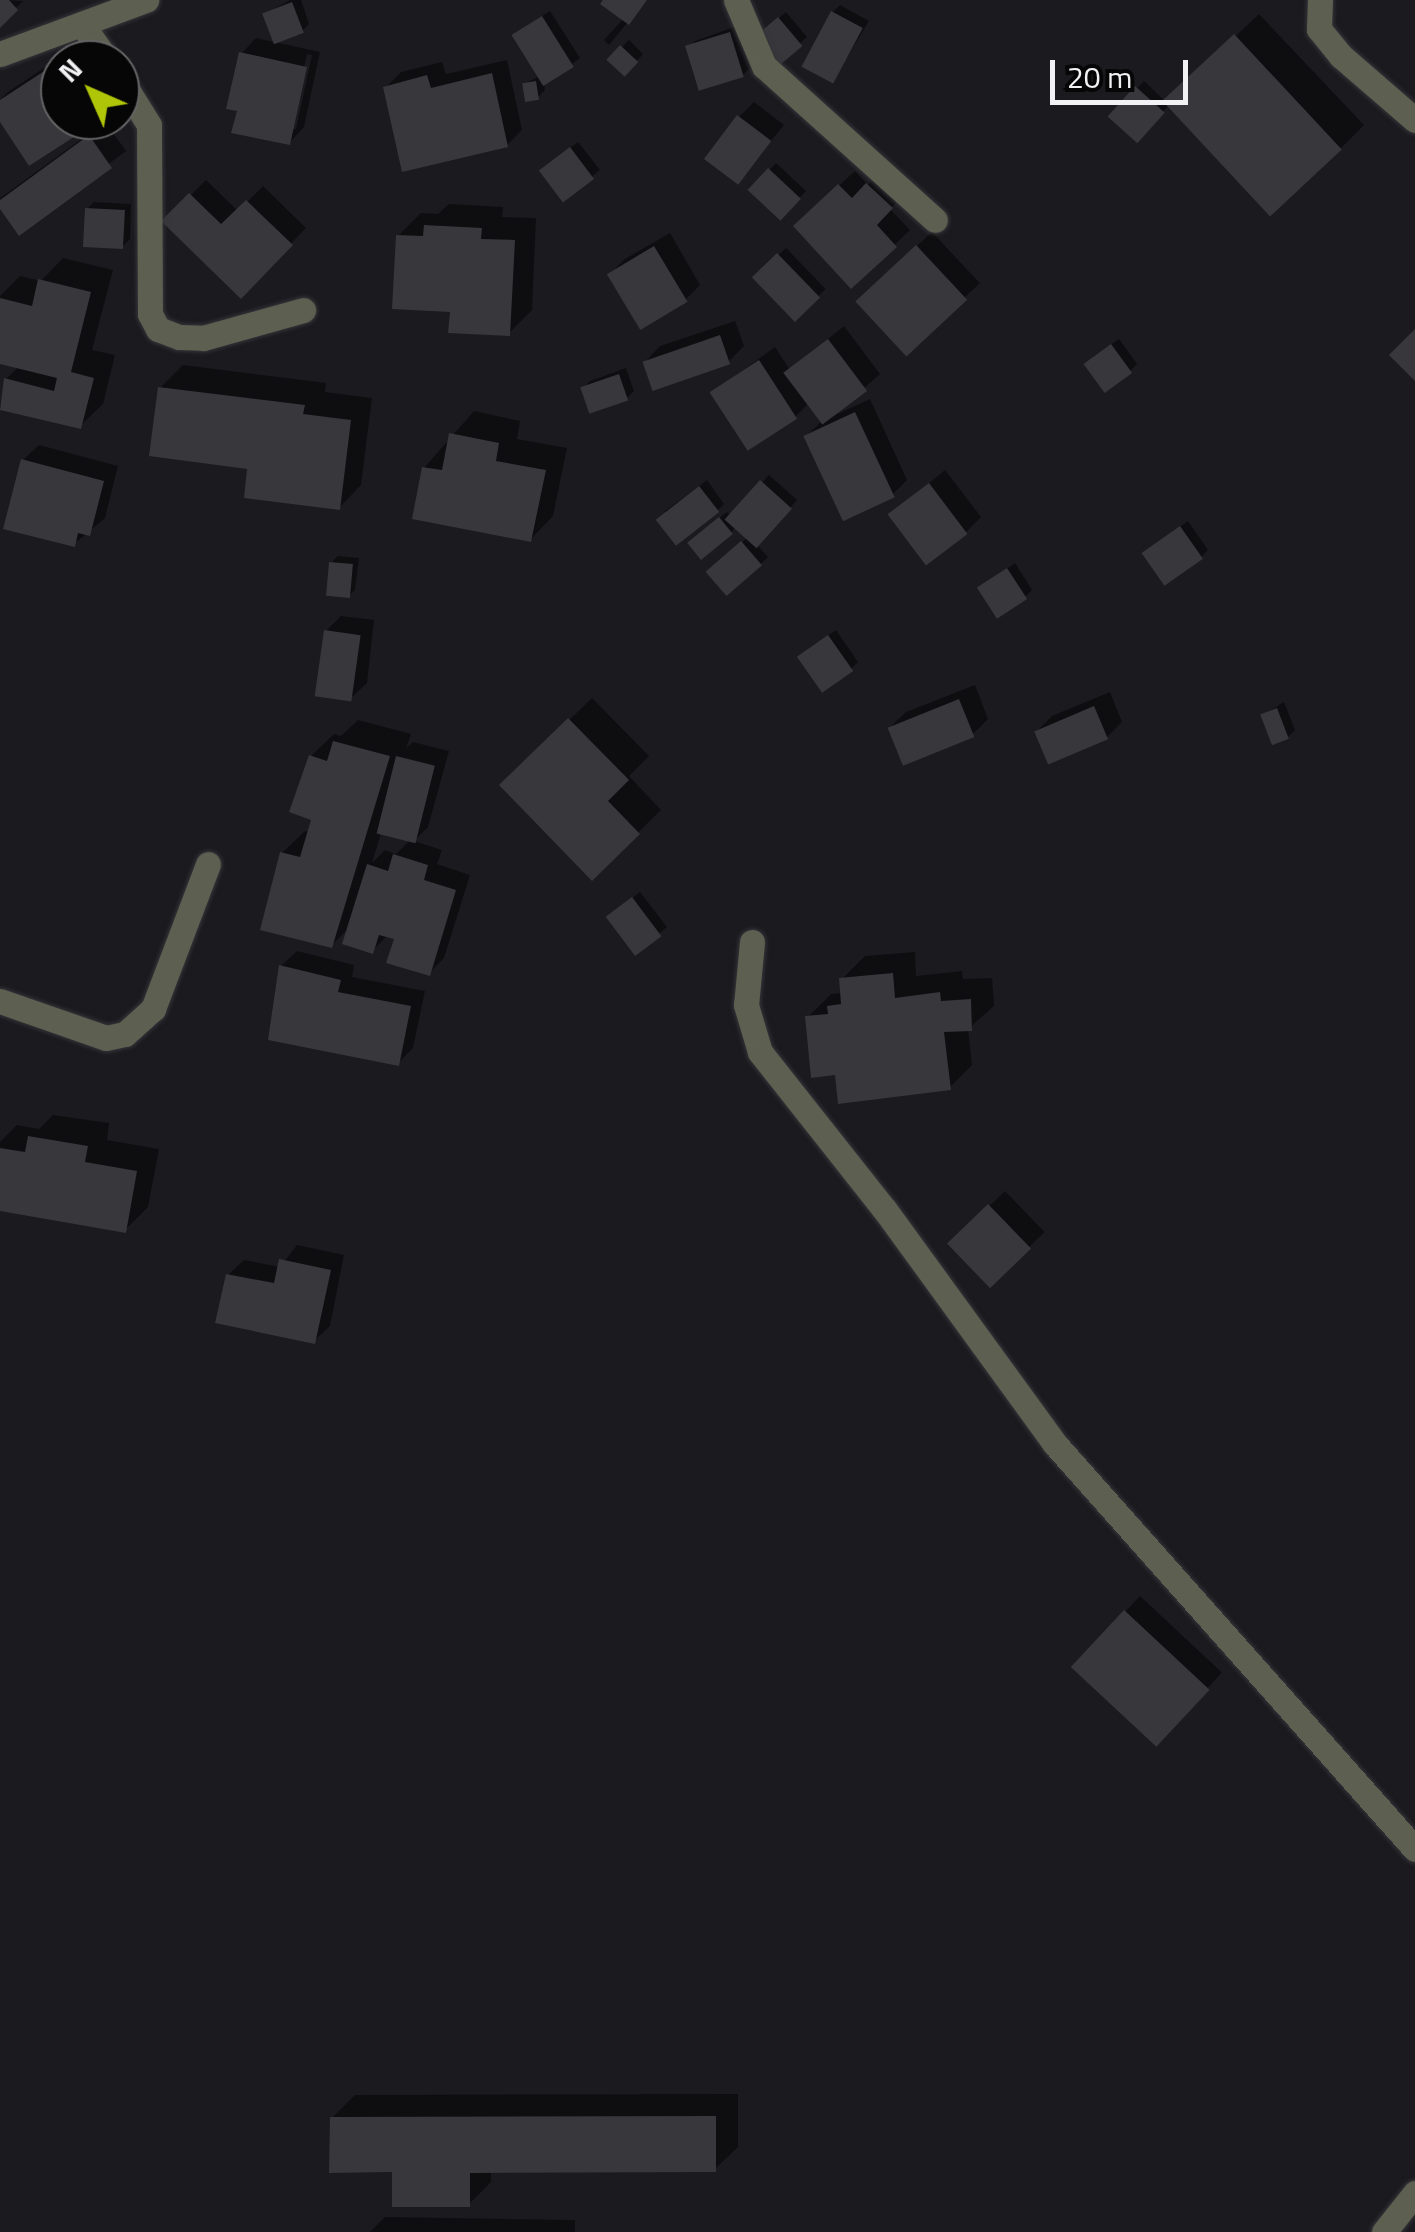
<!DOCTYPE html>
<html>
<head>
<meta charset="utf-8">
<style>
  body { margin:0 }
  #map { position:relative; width:1415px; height:2232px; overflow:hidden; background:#1b1a1f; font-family:"Titillium Web",sans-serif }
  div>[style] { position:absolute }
  .shadow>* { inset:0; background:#0007; transform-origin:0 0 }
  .building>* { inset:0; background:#38373c; transform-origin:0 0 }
  .roads { filter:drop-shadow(0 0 2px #353439) drop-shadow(0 0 2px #353439) }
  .minor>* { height:25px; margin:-12.5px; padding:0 12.5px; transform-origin:12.5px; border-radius:12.5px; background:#5d6051 }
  span { translate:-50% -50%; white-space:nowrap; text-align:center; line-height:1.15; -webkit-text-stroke:8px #060607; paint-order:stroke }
  .north { position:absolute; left:40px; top:40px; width:100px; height:100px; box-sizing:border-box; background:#060607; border:2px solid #646466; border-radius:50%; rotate:315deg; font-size:28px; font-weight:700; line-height:40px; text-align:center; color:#f2f2f5 }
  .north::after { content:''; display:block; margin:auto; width:35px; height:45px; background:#afc507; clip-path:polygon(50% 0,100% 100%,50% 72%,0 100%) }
  .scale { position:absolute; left:1050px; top:60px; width:138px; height:45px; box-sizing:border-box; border:5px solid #f2f2f5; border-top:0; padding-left:12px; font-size:30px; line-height:35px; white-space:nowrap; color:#f2f2f5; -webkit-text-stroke:8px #060607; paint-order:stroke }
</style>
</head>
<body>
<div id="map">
  <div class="shadow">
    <i style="clip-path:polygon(0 0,23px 1px,0 24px)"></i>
    <i style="clip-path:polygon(290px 0,301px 0,309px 24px,302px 31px,265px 14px)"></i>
    <i style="clip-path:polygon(606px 0,646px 0,609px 45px,604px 40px,624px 18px)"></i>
    <i style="clip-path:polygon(840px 5px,869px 21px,833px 80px,833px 12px)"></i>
    <i style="clip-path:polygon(550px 11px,580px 58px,544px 84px,545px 90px,538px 97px,524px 84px,540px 76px,522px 29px)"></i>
    <i style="clip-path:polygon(786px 12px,807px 37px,780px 60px,766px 29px)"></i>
    <i style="clip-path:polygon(1259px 14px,1364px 125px,1341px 148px,1170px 104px,1136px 139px,1111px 116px,1144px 81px,1166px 102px)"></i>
    <i style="clip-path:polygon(737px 26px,750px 68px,743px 75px,688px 48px,695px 41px)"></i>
    <i style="clip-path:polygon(evenodd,256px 38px,320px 52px,304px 127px,289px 143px,240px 109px,241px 54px,256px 38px,307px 54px,312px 55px,296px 129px,291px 129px,307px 54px)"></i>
    <i style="left:629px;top:40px;width:20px;height:27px;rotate:45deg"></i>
    <i style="clip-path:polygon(71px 50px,77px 60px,60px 60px,60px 120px,93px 122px,0 118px,0 100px,8px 92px)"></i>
    <i style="clip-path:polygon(507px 60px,522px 130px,507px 145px,386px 87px,401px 72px,442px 62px,446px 74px)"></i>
    <i style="clip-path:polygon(754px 102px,784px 125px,737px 182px,739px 117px)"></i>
    <i style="left:105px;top:122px;width:36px;height:132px;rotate:54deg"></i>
    <i style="clip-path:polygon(578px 142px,600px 170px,564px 198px,549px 164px)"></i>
    <i style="left:776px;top:163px;width:41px;height:37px;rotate:43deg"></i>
    <i style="clip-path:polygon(883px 169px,906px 192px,890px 209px,910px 230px,851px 286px,811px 211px,855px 171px,868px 185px)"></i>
    <i style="clip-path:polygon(206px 180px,238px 211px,263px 186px,306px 228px,241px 295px,165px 221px)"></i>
    <i style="clip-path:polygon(94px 202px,131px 204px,130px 239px,123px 246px,87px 209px)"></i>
    <i style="clip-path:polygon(449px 204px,503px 207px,502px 217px,536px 218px,532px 310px,509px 333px,452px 309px,398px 236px,421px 213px,438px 214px)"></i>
    <i style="left:932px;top:232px;width:70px;height:100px;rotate:47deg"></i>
    <i style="clip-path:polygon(670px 233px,700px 285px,685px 300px,610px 274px,625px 259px)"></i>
    <i style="left:786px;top:248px;width:57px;height:42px;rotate:46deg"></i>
    <i style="clip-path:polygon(63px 258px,113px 270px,92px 350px,115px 355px,103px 404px,80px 426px,0 407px,6px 379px,19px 366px,0 362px,0 296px,20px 276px,41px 281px)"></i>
    <i style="clip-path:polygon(735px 321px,744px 346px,728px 362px,645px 362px,660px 346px)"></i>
    <i style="clip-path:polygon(844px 326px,880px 374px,833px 416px,870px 399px,907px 480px,892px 495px,806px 436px,822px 421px,809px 403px,795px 417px,712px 393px,775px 347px,790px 370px)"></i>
    <i style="clip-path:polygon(1119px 339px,1137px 364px,1130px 371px,1093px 357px)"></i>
    <i style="clip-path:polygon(183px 365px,326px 383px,325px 392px,372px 398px,361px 485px,339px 508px,250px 467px,160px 388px)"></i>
    <i style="clip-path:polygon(626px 368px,634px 391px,627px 398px,583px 388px,590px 381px)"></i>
    <i style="clip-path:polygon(474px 411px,520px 421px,517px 439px,567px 448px,553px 516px,531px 539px,424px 468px)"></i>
    <i style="clip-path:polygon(39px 445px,118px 466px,105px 518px,74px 544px,23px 460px)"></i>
    <i style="clip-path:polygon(945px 470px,981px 517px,966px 532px,891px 515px)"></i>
    <i style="clip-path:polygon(769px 475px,797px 500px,757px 545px,768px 557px,728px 594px,709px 573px,748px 537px,736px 527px,731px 532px,696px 536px,727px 512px,731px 516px)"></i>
    <i style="clip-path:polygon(707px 480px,724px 504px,718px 510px,664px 512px)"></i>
    <i style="clip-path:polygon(1188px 521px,1208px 550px,1201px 557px,1151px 547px)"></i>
    <i style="clip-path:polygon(338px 556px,359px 558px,355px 590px,348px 597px,331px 563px)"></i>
    <i style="clip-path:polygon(1015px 563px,1032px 590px,1025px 597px,981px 588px)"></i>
    <i style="clip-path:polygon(341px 616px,374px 620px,367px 683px,351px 698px,326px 631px)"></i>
    <i style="clip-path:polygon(836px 630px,858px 662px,851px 669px,807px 650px)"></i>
    <i style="clip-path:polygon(975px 685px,988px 719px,972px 735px,890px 727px,906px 712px)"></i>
    <i style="clip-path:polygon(1110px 692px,1122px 722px,1107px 737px,1037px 731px,1052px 716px)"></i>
    <i style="clip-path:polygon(592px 698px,649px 756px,629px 776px,661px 810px,593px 877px,502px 785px)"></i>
    <i style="clip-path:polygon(1284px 702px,1295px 730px,1288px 737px,1263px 715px)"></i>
    <i style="clip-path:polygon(evenodd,358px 720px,411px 734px,406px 748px,413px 742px,449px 751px,428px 827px,414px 841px,442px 850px,437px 864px,470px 875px,444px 958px,429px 973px,397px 937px,388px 935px,372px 951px,350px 927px,331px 946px,282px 853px,305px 831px,310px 832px,314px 819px,311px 756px,334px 734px,341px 736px,358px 720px,381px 833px,409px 841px,396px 854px,385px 850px,372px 863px,381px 833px)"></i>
    <i style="clip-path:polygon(640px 892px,667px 927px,635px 953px,616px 911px)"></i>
    <i style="clip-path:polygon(297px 951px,354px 965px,352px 977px,425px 991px,413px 1048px,398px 1063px,281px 966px)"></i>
    <i style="clip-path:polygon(915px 952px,916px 976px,962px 971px,963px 979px,992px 978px,994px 1006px,968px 1029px,972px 1065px,949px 1088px,837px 1072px,808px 1017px,831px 994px,843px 993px,842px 979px,865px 956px)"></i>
    <i style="clip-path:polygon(53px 1115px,109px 1123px,107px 1140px,159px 1149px,148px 1207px,125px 1230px,0 1208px,0 1142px,17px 1125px,39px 1129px)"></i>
    <i style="left:1005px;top:1191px;width:57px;height:75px;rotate:46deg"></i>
    <i style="clip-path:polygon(297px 1245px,344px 1255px,330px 1326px,314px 1341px,228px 1275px,244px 1260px,280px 1267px)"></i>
    <i style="left:1140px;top:1596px;width:112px;height:96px;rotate:43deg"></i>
    <i style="clip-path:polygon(738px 2094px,738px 2147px,715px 2169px,491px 2170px,491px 2182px,468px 2205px,394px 2170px,332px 2118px,355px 2095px)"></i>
    <i style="clip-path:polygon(385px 2217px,575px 2220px,575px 2232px,370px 2232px)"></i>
  </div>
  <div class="building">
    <i style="clip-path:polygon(0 0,9px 0,18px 10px,0 28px)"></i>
    <i style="clip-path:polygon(603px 0,647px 0,629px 25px,600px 4px)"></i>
    <i style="left:292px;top:2px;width:33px;height:32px;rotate:69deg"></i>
    <i style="left:831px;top:11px;width:36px;height:63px;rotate:28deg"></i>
    <i style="left:542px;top:16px;width:60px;height:36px;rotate:58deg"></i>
    <i style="left:778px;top:17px;width:38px;height:29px;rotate:50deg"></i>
    <i style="left:730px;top:32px;width:47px;height:47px;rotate:73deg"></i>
    <i style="left:1234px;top:34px;width:158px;height:98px;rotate:47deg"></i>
    <i style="left:620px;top:45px;width:25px;height:20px;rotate:43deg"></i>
    <i style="clip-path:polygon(239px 52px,307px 67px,290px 145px,231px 133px,237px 111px,226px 109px)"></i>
    <i style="clip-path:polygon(55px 64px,60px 71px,60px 120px,92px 120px,94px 124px,29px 166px,0 122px,0 100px)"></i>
    <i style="clip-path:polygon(492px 73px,508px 147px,402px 172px,383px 87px,427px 75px,431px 88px)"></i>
    <i style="left:536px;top:81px;width:19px;height:14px;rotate:81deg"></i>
    <i style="left:1135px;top:86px;width:40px;height:41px;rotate:42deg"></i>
    <i style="left:737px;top:115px;width:43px;height:55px;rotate:37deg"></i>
    <i style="clip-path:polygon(89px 135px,112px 168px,19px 236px,0 209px,0 200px)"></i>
    <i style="left:570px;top:147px;width:40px;height:39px;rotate:53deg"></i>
    <i style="left:768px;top:168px;width:45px;height:30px;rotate:43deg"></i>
    <i style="clip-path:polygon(866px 183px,893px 208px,877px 225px,897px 247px,851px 289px,793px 226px,838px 184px,852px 198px)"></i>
    <i style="clip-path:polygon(189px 193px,221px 224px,246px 200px,293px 245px,241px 299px,161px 221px)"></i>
    <i style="left:85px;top:208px;width:40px;height:39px;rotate:3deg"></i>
    <i style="clip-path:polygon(424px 225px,482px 228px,481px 239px,515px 240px,510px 336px,448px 333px,450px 312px,392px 309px,396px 235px,423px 236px)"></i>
    <i style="left:916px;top:245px;width:75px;height:83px;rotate:47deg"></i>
    <i style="left:654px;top:246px;width:65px;height:55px;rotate:59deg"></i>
    <i style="left:777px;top:253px;width:62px;height:35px;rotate:46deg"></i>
    <i style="clip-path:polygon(38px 279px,91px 292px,71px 372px,94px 378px,81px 429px,0 410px,4px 378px,54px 391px,57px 378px,0 364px,0 298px,32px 306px)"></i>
    <i style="clip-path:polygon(1415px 329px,1415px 381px,1389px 355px)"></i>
    <i style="left:720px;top:335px;width:31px;height:82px;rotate:71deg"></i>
    <i style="left:828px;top:339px;width:65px;height:56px;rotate:53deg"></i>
    <i style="left:1111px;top:344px;width:36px;height:34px;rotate:54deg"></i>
    <i style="left:759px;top:360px;width:70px;height:59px;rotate:57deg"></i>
    <i style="left:619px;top:374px;width:28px;height:41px;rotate:71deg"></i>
    <i style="clip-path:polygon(158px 387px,305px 405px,303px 414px,351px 420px,340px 510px,244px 498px,247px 469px,149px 456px)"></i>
    <i style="left:855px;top:412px;width:94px;height:57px;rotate:65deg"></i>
    <i style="clip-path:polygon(449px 433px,499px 443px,496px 461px,546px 470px,531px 542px,412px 519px,422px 467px,442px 470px)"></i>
    <i style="clip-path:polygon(21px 459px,104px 481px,90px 536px,78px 533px,75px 547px,3px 529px)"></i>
    <i style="left:760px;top:480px;width:43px;height:53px;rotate:42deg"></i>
    <i style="left:929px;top:483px;width:64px;height:52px;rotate:53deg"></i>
    <i style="left:699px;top:486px;width:33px;height:55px;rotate:52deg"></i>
    <i style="left:719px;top:517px;width:22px;height:41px;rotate:51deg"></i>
    <i style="left:1180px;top:526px;width:40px;height:47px;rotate:55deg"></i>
    <i style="left:741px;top:541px;width:32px;height:47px;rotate:49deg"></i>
    <i style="left:329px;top:562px;width:24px;height:34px;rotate:5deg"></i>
    <i style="left:1007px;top:568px;width:37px;height:36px;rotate:57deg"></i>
    <i style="left:324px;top:630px;width:37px;height:67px;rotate:8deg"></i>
    <i style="left:828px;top:635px;width:44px;height:38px;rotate:55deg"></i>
    <i style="left:959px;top:699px;width:41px;height:77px;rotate:68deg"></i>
    <i style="left:1094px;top:706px;width:36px;height:65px;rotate:67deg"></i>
    <i style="left:1277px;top:708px;width:33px;height:18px;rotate:69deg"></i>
    <i style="clip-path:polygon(568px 718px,629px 780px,608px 801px,640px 834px,592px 881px,499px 785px)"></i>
    <i style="clip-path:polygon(333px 741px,390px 756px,332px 948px,260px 930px,280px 852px,300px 857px,311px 820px,289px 812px,309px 755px,327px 761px)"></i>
    <i style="left:396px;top:756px;width:40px;height:80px;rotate:14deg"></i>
    <i style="clip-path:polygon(393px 854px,428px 865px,424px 880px,456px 890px,430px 976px,386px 963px,394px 939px,379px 935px,373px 954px,342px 944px,367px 864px,388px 871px)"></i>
    <i style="left:632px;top:897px;width:49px;height:33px;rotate:53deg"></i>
    <i style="clip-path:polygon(279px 965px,341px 980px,338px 992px,411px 1006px,399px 1066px,268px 1040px)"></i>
    <i style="clip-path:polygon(893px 973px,895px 998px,940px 992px,941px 1001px,971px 999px,972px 1031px,944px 1032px,951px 1090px,838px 1104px,835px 1075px,811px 1078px,805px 1016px,828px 1014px,827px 1006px,841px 1004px,839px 978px)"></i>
    <i style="clip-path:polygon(28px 1136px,88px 1146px,85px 1162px,137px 1171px,126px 1233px,0 1211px,0 1148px,25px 1152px)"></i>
    <i style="left:988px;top:1204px;width:62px;height:57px;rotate:46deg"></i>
    <i style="clip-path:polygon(279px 1259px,331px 1270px,315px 1344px,215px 1323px,226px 1274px,274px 1283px)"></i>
    <i style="left:1124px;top:1610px;width:117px;height:78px;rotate:43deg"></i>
    <i style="clip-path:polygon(716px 2116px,716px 2172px,470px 2173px,470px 2207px,392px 2207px,392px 2172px,329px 2173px,330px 2117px)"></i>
  </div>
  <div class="roads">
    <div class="minor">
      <i style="left:736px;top:0;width:72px;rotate:67deg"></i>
      <i style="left:764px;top:66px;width:230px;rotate:42deg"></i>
      <i style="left:1320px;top:0;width:29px;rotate:92deg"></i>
      <i style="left:1319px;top:29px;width:35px;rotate:51deg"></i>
      <i style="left:1341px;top:56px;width:98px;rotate:40.9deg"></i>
      <i style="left:83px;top:26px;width:42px;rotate:54.8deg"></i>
      <i style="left:0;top:54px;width:156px;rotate:-20.3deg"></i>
      <i style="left:120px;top:78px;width:55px;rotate:58.3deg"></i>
      <i style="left:149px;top:125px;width:189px;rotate:89.7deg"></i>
      <i style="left:150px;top:314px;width:17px;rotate:62deg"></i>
      <i style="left:158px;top:329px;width:22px;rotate:21deg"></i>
      <i style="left:179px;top:337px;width:24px;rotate:2deg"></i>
      <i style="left:203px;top:338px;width:104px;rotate:-15.6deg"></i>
      <i style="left:752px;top:942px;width:63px;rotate:95.4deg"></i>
      <i style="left:746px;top:1005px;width:49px;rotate:73.4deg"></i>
      <i style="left:760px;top:1052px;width:201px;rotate:51.7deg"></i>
      <i style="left:885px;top:1210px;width:289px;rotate:54deg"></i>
      <i style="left:1055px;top:1444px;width:542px;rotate:48.37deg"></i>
      <i style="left:0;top:1001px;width:112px;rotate:19.2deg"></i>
      <i style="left:106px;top:1038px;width:19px;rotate:-12deg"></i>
      <i style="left:125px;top:1034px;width:38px;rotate:-42deg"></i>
      <i style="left:153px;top:1009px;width:155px;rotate:-69.2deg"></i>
      <i style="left:1384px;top:2232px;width:50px;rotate:-51.5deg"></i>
    </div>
  </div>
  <div class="north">N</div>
  <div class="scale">20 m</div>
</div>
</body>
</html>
